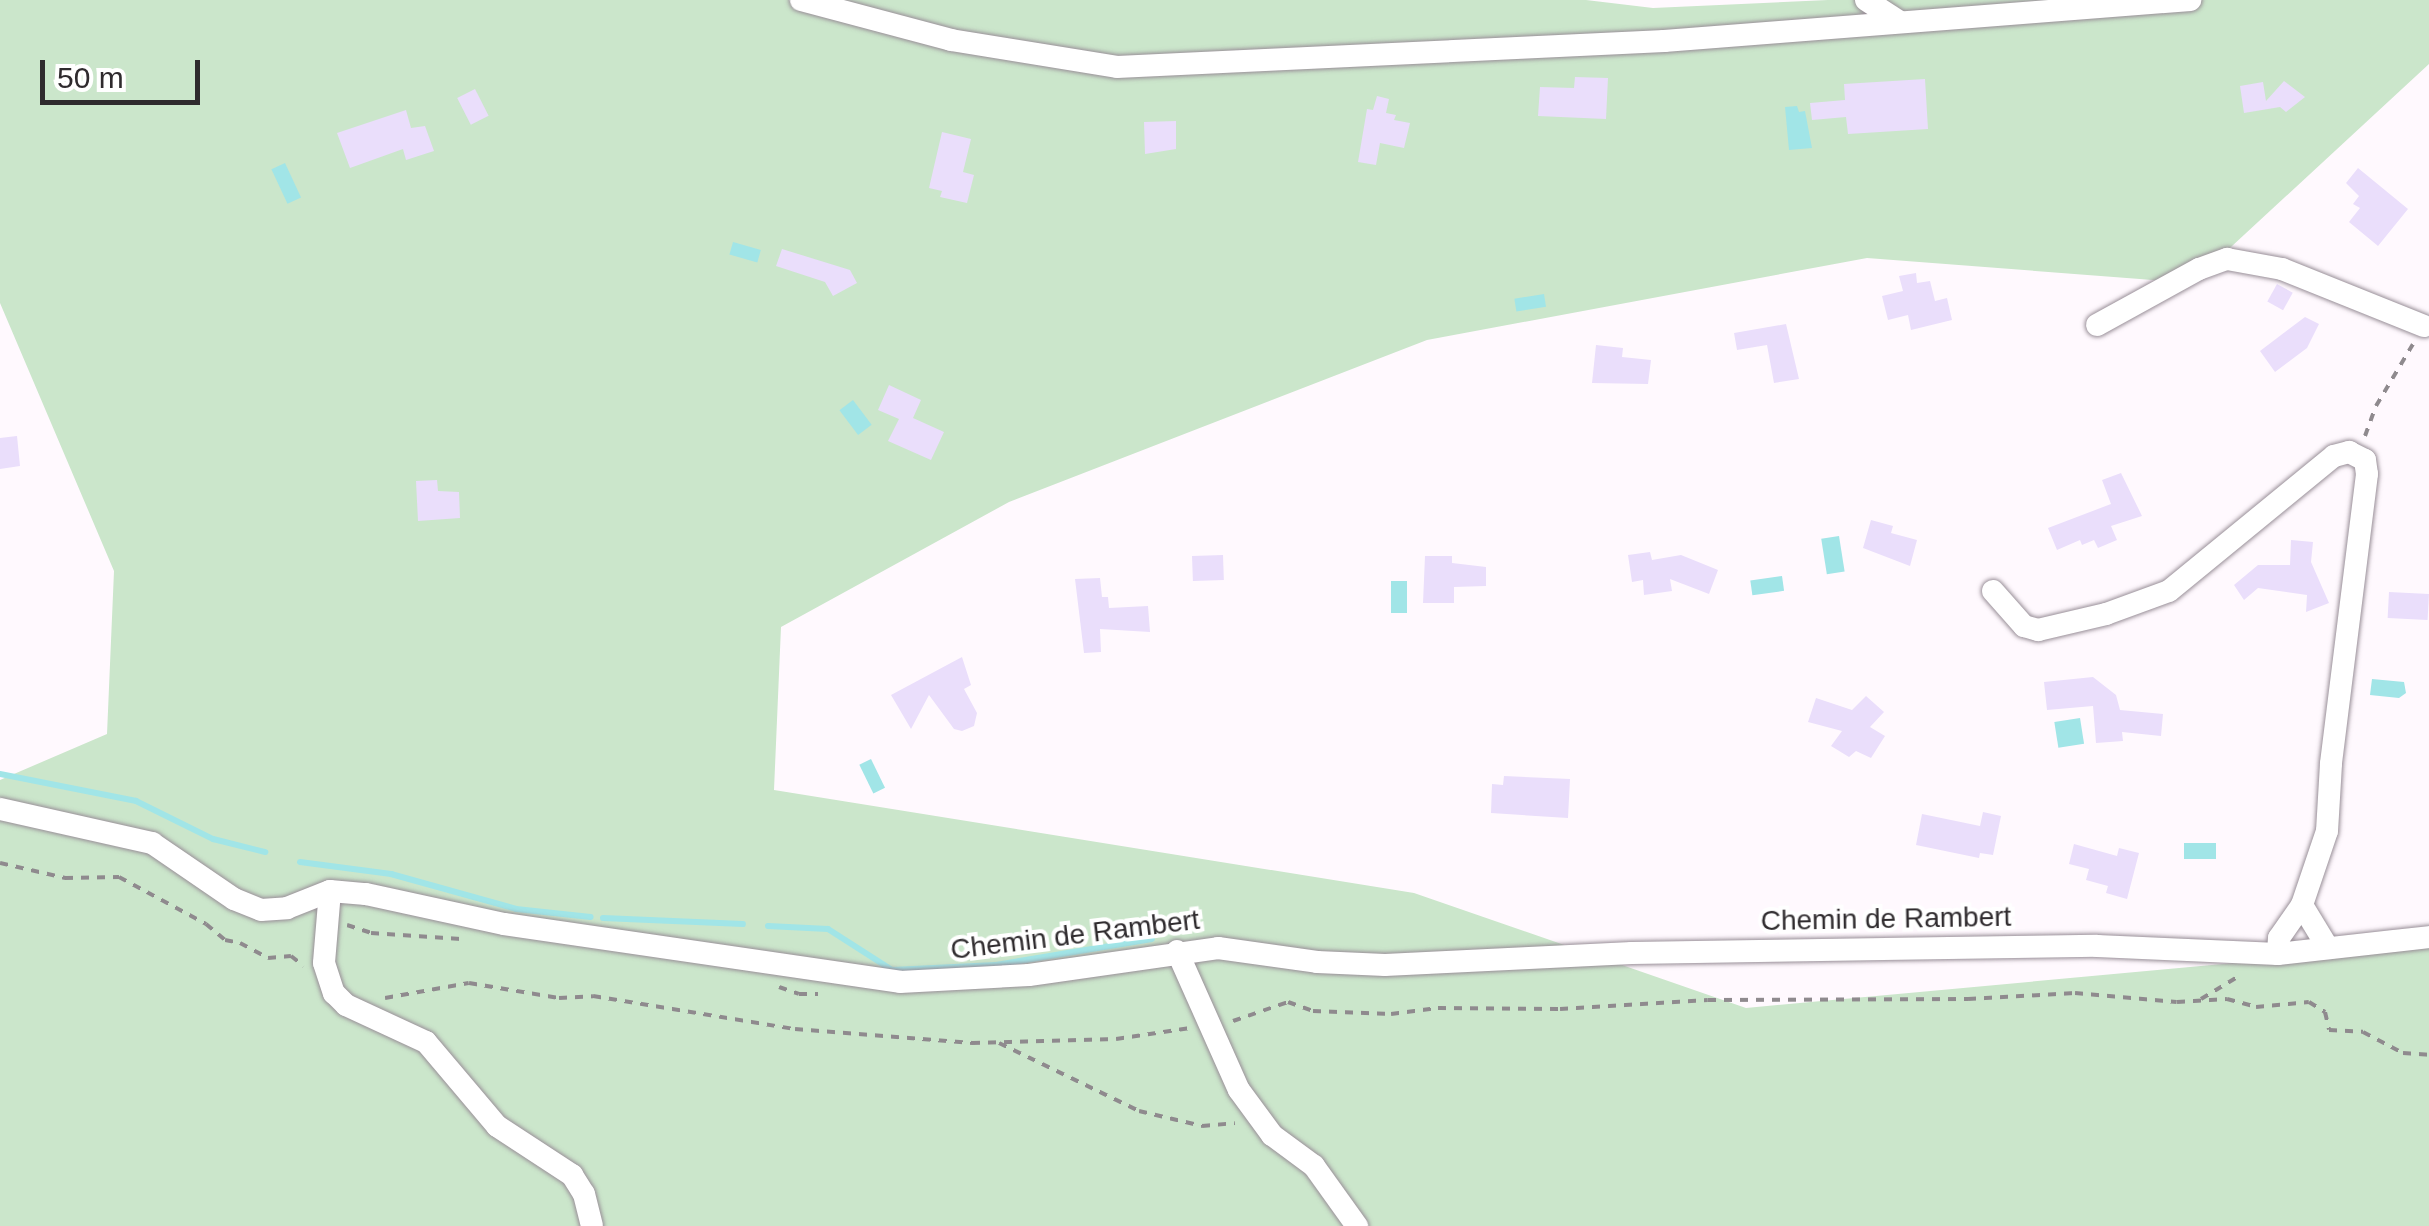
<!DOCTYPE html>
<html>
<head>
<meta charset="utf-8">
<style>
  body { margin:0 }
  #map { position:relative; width:2429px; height:1226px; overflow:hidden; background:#fff9fe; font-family:Arial,sans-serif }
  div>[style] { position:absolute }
  .green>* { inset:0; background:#cbe6cb }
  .water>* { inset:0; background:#a1e5e7; transform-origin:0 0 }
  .stream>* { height:6px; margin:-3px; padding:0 3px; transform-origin:3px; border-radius:3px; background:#a1e5e7 }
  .building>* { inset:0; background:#eadefb; transform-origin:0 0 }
  .path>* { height:4px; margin-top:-2px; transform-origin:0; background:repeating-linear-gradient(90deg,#8f8a8e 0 8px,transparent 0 16px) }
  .roads { filter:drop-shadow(0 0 2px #998f98) drop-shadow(0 0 2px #998f98) }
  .minor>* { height:22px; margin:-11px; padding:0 11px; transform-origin:11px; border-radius:11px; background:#fff }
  span { translate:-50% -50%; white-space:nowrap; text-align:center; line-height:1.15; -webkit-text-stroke:8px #fff; paint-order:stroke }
  .street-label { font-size:28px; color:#2f2b2e }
  .scale { position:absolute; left:40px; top:60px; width:160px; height:45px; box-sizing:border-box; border:5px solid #2f2b2e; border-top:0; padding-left:12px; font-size:30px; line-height:35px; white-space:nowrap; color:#2f2b2e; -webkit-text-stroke:8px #fff; paint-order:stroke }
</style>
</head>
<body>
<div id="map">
  <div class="green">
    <i style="clip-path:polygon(0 0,1586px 0,1653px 8px,1828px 0,2429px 0,2429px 64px,2192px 283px,1867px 258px,1427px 340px,1009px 502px,781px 627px,774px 790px,1414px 893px,1746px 1008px,2429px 945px,2429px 1226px,0 1226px,0 780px,107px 734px,114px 571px,0 303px)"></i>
  </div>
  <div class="water">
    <i style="clip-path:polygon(1797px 106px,1799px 112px,1805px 111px,1812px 148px,1789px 150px,1785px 107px)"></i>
    <i style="left:285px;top:163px;width:38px;height:15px;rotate:65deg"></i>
    <i style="left:733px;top:242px;width:29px;height:13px;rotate:16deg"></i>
    <i style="left:1544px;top:294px;width:13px;height:30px;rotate:81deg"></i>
    <i style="left:853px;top:400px;width:31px;height:17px;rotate:53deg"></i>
    <i style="left:1839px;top:536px;width:36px;height:18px;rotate:81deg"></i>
    <i style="left:1782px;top:576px;width:15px;height:32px;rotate:82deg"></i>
    <i style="left:1391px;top:581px;width:16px;height:32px"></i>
    <i style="clip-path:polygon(2372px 679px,2404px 682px,2406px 693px,2399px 698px,2370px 695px)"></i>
    <i style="left:2080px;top:718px;width:26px;height:26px;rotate:81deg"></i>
    <i style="left:871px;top:759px;width:32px;height:13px;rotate:64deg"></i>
    <i style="left:2216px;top:843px;width:16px;height:32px;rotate:90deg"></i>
  </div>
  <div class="stream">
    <i style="left:0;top:774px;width:139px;rotate:11.2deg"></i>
    <i style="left:136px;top:801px;width:86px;rotate:26.3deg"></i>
    <i style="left:213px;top:839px;width:54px;rotate:14deg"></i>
    <i style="left:300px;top:862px;width:92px;rotate:7.5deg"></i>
    <i style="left:391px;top:874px;width:130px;rotate:15.6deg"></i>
    <i style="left:516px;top:909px;width:75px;rotate:6.1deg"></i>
    <i style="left:603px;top:918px;width:140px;rotate:2.5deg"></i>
    <i style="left:768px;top:926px;width:60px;rotate:2.9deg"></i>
    <i style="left:828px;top:929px;width:76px;rotate:32.6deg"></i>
    <i style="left:892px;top:970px;width:104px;rotate:-2.8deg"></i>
    <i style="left:996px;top:965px;width:158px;rotate:-9.5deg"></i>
  </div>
  <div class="building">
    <i style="clip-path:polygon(1575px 77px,1608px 78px,1606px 119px,1538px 116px,1540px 87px,1574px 88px)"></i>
    <i style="clip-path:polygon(1925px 79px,1928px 129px,1848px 134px,1846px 117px,1812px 120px,1810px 103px,1845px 100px,1844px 84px)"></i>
    <i style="clip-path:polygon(2284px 81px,2305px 97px,2286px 112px,2280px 107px,2244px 113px,2240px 86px,2263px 82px,2266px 101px)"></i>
    <i style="left:475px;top:89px;width:30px;height:20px;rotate:63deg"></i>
    <i style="clip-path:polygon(1377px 96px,1389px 99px,1386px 113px,1396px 115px,1394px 120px,1410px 123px,1404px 148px,1380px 143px,1376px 165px,1358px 162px,1367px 109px,1373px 110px)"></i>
    <i style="clip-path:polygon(406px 110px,411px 128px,425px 126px,434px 151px,406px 160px,403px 149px,350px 168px,337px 133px)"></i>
    <i style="clip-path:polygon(1176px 121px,1176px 149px,1145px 154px,1144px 122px)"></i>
    <i style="clip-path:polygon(942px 132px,971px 139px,963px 172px,974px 175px,967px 203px,940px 197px,942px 191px,929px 188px)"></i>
    <i style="clip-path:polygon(2358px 168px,2408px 209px,2378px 246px,2349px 222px,2360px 208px,2353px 204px,2359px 196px,2346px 183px)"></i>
    <i style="clip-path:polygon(782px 249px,850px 270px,857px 283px,833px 296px,825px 282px,776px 266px)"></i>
    <i style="clip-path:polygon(1916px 273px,1917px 283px,1930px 281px,1935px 301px,1947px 298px,1952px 320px,1911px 330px,1908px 315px,1888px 320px,1882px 296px,1903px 291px,1899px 276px)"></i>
    <i style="left:2277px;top:284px;width:18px;height:20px;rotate:29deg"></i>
    <i style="clip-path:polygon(2305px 317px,2319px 324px,2307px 348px,2275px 372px,2260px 351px)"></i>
    <i style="clip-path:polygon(1786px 324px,1799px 379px,1774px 383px,1767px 345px,1737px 350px,1734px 333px)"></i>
    <i style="clip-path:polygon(1596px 345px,1623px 348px,1622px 357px,1651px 360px,1648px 384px,1592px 383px)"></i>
    <i style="clip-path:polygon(889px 385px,921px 400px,913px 418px,944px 432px,931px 460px,888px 441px,899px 419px,878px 410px)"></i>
    <i style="clip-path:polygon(17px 436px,20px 466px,0 469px,0 438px)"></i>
    <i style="clip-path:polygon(2121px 473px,2142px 516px,2111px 526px,2117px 540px,2098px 548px,2094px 540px,2082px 545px,2080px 540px,2057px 550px,2048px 528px,2111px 504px,2102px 480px)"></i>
    <i style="clip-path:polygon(437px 480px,438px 491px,459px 492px,460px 518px,418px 521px,416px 481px)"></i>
    <i style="clip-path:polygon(1871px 520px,1893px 526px,1891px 533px,1917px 540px,1910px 566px,1863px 548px)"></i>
    <i style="clip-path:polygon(2291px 540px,2313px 542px,2311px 562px,2329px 603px,2306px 612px,2307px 595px,2258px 588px,2244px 600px,2234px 585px,2258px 565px,2290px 565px)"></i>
    <i style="clip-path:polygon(1650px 552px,1652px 560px,1681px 555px,1718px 570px,1709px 594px,1670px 579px,1672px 591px,1644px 595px,1643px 580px,1632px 582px,1628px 555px)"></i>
    <i style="left:1223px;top:555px;width:25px;height:31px;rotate:88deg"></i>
    <i style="clip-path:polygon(1425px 556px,1452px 556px,1452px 563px,1486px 567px,1486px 586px,1454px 587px,1454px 603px,1423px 603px)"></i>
    <i style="clip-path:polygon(1100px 578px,1102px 597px,1108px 597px,1109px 608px,1148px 606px,1150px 632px,1100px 629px,1101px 652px,1084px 653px,1075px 579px)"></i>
    <i style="left:2389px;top:592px;width:40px;height:26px;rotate:3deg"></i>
    <i style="clip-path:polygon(962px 657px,971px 685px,964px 689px,977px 713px,974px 726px,962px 731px,954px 729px,929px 695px,911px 729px,891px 695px)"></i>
    <i style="clip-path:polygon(2093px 677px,2116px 695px,2120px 710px,2163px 714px,2161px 736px,2122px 732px,2123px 741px,2096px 743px,2093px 706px,2047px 710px,2044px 682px)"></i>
    <i style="clip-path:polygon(1866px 696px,1884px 712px,1870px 727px,1885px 736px,1871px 758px,1856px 751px,1849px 757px,1831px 746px,1842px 731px,1808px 722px,1816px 698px,1852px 710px)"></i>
    <i style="clip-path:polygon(1504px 776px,1570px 779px,1568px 818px,1491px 813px,1492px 784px,1503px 785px)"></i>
    <i style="clip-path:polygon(1983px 812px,2001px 816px,1993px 855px,1980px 853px,1979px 858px,1916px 845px,1922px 814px,1980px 826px)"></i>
    <i style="clip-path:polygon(2074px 844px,2117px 856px,2119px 848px,2139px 853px,2127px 899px,2106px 893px,2108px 886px,2086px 880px,2089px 869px,2069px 864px)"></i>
  </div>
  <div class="path">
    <i style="left:2365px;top:436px;width:32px;rotate:-70deg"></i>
    <i style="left:2376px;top:406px;width:72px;rotate:-59.2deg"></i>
    <i style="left:0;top:863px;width:67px;rotate:13deg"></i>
    <i style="left:65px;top:878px;width:54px;rotate:-1.1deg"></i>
    <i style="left:119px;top:877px;width:99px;rotate:28.4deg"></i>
    <i style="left:206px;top:924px;width:25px;rotate:40deg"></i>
    <i style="left:225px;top:940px;width:15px;rotate:11deg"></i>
    <i style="left:240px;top:943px;width:32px;rotate:28deg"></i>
    <i style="left:268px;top:958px;width:23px;rotate:-5deg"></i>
    <i style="left:291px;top:956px;width:16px;rotate:38deg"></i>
    <i style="left:347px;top:925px;width:25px;rotate:18deg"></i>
    <i style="left:371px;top:933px;width:90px;rotate:3.8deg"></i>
    <i style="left:779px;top:987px;width:21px;rotate:19deg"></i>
    <i style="left:799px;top:994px;width:19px"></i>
    <i style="left:385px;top:998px;width:85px;rotate:-10.1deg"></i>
    <i style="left:469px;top:983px;width:91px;rotate:9.5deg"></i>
    <i style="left:559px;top:998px;width:34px;rotate:-3deg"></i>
    <i style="left:593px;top:996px;width:205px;rotate:9.3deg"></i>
    <i style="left:795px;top:1029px;width:178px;rotate:4.5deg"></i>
    <i style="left:972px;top:1043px;width:144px;rotate:-1.6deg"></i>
    <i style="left:1116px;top:1039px;width:75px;rotate:-8.5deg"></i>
    <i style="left:2201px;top:999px;width:44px;rotate:-31.2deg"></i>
    <i style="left:1233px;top:1021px;width:58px;rotate:-19.1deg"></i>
    <i style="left:1288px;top:1002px;width:27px;rotate:20deg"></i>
    <i style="left:1313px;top:1011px;width:78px;rotate:2.2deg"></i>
    <i style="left:1391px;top:1014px;width:47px;rotate:-7.3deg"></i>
    <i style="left:1438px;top:1008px;width:122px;rotate:0.5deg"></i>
    <i style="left:1560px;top:1009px;width:148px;rotate:-3.5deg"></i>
    <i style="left:1708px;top:1000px;width:260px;rotate:-0.2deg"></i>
    <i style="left:1968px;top:999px;width:107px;rotate:-3.2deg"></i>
    <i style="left:2075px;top:993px;width:102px;rotate:5deg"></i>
    <i style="left:2177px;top:1002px;width:50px;rotate:-3.4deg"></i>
    <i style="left:2227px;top:999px;width:30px;rotate:15deg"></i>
    <i style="left:2256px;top:1007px;width:53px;rotate:-5.4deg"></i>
    <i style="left:2309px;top:1002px;width:19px;rotate:32deg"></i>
    <i style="left:2325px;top:1012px;width:18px;rotate:77deg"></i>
    <i style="left:2329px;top:1030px;width:34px;rotate:3deg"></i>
    <i style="left:2363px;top:1032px;width:45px;rotate:27.7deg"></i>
    <i style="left:2403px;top:1053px;width:26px;rotate:4deg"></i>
    <i style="left:999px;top:1043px;width:156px;rotate:25.9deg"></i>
    <i style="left:1139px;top:1111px;width:65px;rotate:13.4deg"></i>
    <i style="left:1202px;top:1126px;width:33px;rotate:-5deg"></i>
  </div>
  <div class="roads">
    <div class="minor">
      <i style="left:801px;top:0;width:155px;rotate:14.9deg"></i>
      <i style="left:951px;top:40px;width:168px;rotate:9.2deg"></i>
      <i style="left:1117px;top:67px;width:548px;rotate:-2.72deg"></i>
      <i style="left:1664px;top:41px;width:528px;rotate:-4.46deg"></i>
      <i style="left:1866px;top:0;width:40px;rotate:32.9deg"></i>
      <i style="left:2097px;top:325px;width:116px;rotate:-28.8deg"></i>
      <i style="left:2199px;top:269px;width:30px;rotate:-20deg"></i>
      <i style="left:2227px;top:259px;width:56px;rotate:10.3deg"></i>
      <i style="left:2282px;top:269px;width:153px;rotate:21.9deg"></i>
      <i style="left:1993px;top:591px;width:47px;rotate:48.5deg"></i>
      <i style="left:2024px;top:626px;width:15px;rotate:16deg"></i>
      <i style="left:2038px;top:630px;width:70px;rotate:-13.2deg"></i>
      <i style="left:2106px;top:614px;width:67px;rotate:-20.1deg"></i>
      <i style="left:2169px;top:591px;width:213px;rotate:-39.3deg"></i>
      <i style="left:2334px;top:456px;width:16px;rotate:-15deg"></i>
      <i style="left:2349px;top:452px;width:18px;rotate:27deg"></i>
      <i style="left:2365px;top:460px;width:14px;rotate:82deg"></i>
      <i style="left:2367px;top:474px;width:292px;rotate:97.1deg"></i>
      <i style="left:2331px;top:764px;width:67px;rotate:93.4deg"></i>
      <i style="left:2327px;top:831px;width:78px;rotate:108.7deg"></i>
      <i style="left:2302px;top:905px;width:40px;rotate:124.9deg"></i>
      <i style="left:2279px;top:938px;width:16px;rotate:94deg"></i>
      <i style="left:0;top:809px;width:156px;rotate:12.6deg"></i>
      <i style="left:152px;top:843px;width:99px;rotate:34.3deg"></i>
      <i style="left:234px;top:899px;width:29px;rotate:22deg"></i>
      <i style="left:261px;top:910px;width:26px;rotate:-4deg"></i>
      <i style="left:287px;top:908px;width:46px;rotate:-21.6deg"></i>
      <i style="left:330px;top:891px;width:36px;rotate:5deg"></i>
      <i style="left:366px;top:894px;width:141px;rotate:12.3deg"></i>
      <i style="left:504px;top:924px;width:400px;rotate:8.3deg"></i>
      <i style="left:900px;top:982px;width:129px;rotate:-3.1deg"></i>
      <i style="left:1029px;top:975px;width:191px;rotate:-8.1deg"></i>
      <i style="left:1218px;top:948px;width:100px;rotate:8deg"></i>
      <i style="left:1317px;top:962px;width:68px;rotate:2.5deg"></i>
      <i style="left:1385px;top:965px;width:247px;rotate:-2.8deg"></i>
      <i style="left:1632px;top:953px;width:465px;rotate:-0.9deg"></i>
      <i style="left:2097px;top:946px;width:181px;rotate:2.5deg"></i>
      <i style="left:2278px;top:954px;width:152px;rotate:-6.4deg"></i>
      <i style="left:330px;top:891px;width:72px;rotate:94.8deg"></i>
      <i style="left:324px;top:963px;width:32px;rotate:72deg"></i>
      <i style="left:334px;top:993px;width:17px;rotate:45deg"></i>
      <i style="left:346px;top:1005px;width:88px;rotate:24.8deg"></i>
      <i style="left:426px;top:1042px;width:110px;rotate:49.8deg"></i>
      <i style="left:497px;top:1126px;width:90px;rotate:33.2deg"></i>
      <i style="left:572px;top:1175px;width:22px;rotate:58deg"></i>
      <i style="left:584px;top:1194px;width:33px;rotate:76deg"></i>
      <i style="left:2302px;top:905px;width:50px;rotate:58.8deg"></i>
      <i style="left:1177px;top:951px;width:152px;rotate:66deg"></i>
      <i style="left:1239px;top:1090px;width:56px;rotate:53.7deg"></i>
      <i style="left:1272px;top:1135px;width:52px;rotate:36.4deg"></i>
      <i style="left:1314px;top:1166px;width:74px;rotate:54.4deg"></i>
    </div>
  </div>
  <div class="street-label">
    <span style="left:1886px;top:919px;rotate:-1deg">Chemin de Rambert</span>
    <span style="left:1075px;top:935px;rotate:-7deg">Chemin de Rambert</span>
  </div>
  <div class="scale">50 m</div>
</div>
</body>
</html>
